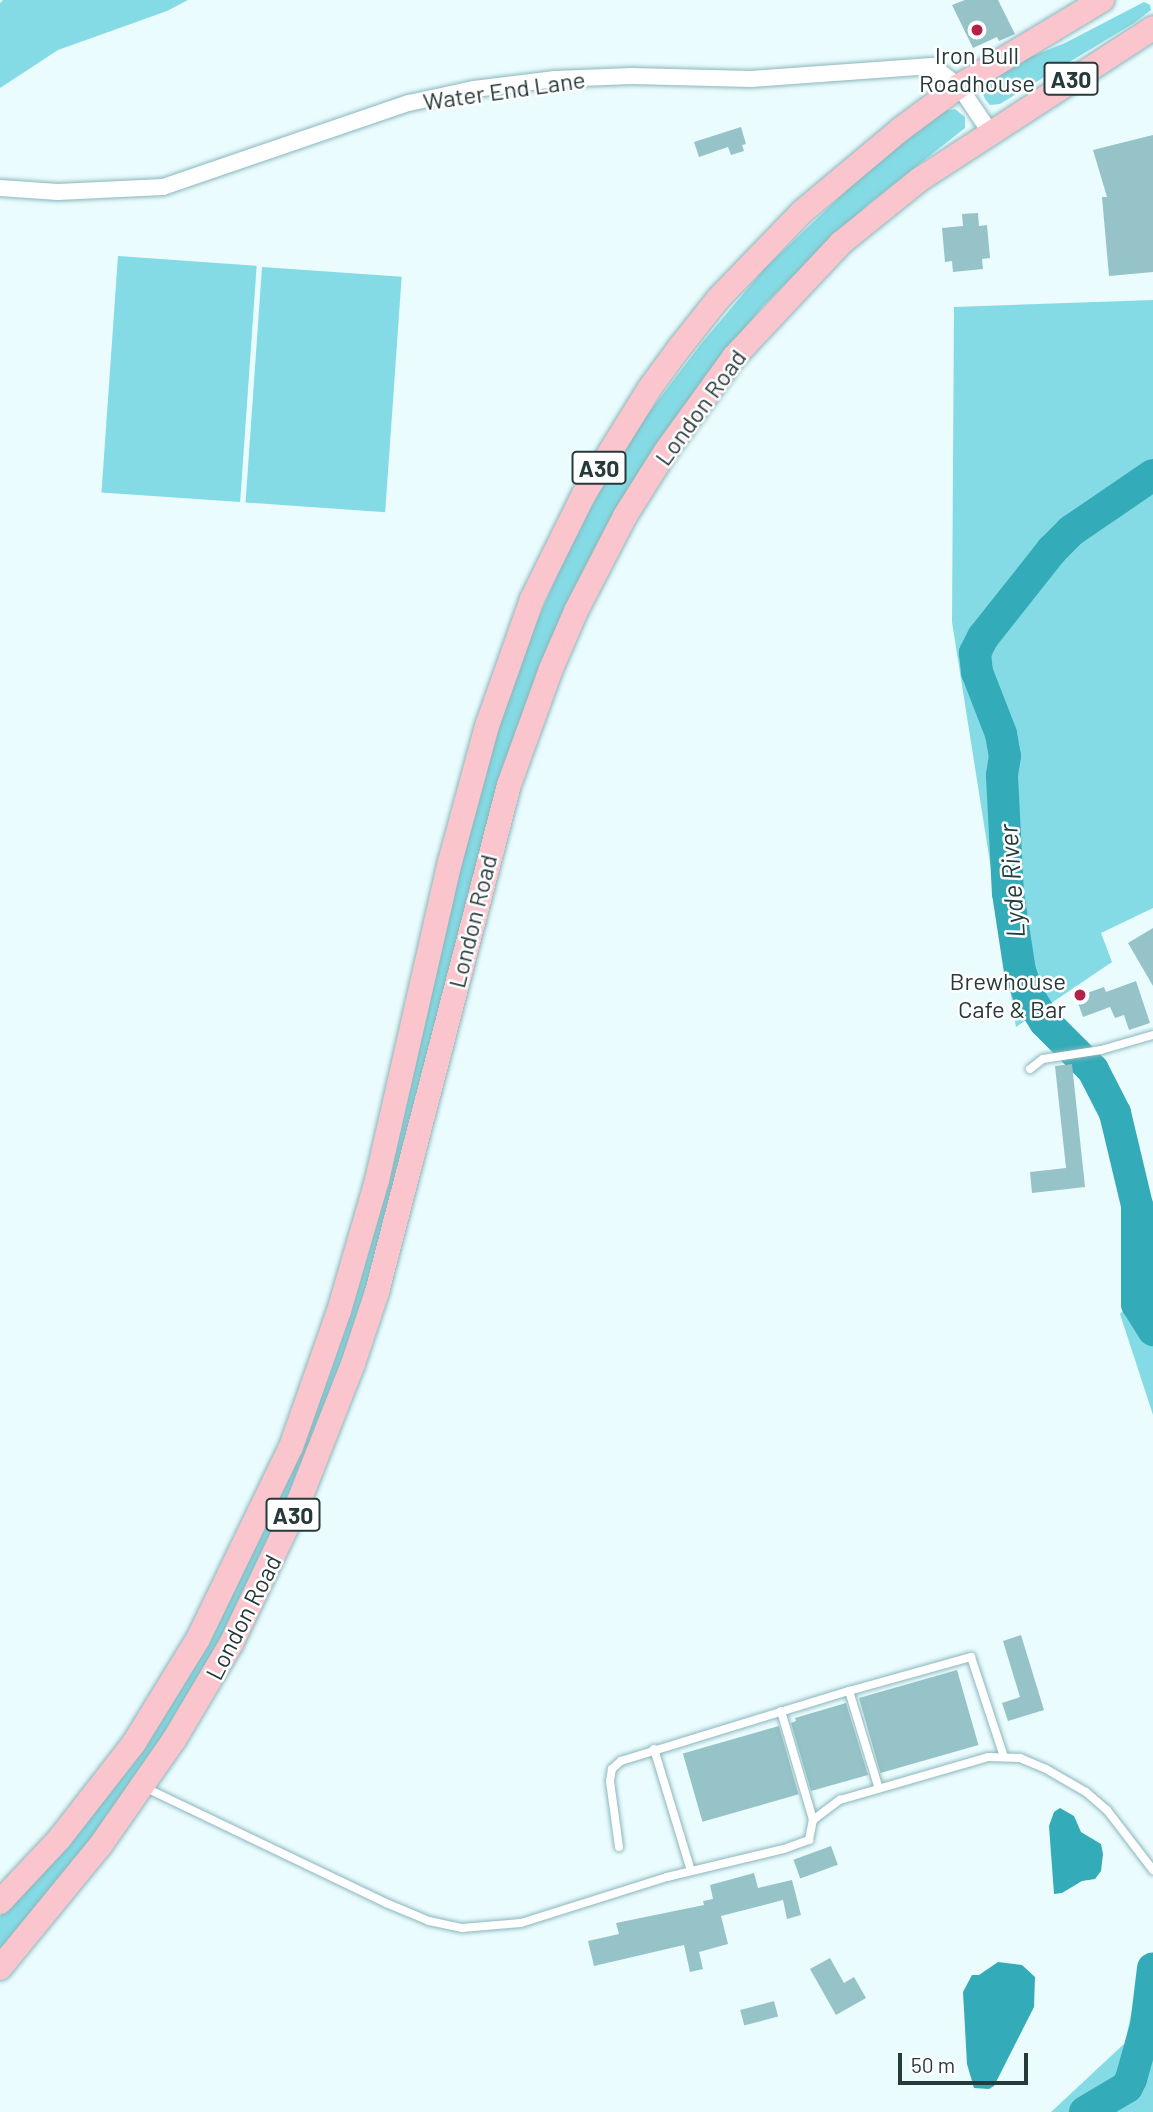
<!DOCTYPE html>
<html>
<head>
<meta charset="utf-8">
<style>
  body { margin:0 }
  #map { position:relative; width:1153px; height:2112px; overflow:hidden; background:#eafcfe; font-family:Barlow,sans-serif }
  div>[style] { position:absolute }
  .green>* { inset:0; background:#85dbe5; transform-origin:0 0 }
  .water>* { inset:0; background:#34abb8 }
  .river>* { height:32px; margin:-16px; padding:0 16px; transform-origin:16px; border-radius:16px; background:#34abb8 }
  .building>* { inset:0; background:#96c3c8; transform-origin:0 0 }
  .roads { filter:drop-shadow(0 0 2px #8ab6bb) drop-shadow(0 0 2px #8ab6bb) }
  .lane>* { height:8px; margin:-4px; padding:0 4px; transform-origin:4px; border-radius:4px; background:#fff }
  .street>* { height:16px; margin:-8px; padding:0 8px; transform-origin:8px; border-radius:8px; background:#fff }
  .primary>* { height:24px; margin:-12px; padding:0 12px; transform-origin:12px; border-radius:12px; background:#fac5cc }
  .dots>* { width:19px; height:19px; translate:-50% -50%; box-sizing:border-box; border:4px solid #fff; border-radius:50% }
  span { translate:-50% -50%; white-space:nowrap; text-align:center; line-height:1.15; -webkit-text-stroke:5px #fff; paint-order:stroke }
  .shield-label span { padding:2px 5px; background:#fff; border:2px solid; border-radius:5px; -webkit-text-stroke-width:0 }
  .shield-label { font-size:23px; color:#26393b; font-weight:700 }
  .poi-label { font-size:24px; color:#26393b }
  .right { translate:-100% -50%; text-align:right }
  .street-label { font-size:24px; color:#26393b }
  .water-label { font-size:26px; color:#223c3f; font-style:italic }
  .scale { position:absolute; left:898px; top:2053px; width:130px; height:32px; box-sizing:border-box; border:4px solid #26393b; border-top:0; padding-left:9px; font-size:21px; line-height:24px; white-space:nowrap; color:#26393b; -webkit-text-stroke:5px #fff; paint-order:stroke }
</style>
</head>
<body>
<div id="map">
  <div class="green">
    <i style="clip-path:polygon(3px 0,188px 0,167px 11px,58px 50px,0 88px,0 3px)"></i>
    <i style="clip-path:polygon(1144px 2px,1150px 5px,1151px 10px,1134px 23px,1000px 104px,990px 105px,985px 99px,982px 91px,986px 83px,1020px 61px,1065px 43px)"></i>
    <i style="clip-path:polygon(955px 109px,965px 117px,965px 128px,871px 202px,818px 251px,762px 307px,704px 378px,581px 578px,393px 1209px,318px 1438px,209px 1668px,106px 1824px,0 1955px,0 1916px,21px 1893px,271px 1514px,476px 792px,530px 637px,567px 553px,603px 485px,644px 419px,701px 344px,765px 268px,865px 173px,921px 127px,944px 111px)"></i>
    <i style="left:118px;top:256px;width:139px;height:237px;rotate:4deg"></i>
    <i style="left:262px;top:267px;width:140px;height:236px;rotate:4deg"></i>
    <i style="clip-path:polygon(1153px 300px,1153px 908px,1101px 933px,1112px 962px,1016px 1027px,952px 622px,954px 307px)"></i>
    <i style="clip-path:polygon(1153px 1276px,1153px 1415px,1120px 1314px)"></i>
    <i style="clip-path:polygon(1139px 1976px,1153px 1976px,1153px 2112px,1051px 2112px,1125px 2043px)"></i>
  </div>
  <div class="water">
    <i style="clip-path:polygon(1060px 1808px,1074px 1816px,1081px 1832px,1101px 1844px,1103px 1854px,1101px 1871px,1095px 1879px,1082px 1881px,1062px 1893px,1054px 1894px,1049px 1826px,1054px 1812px)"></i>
    <i style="clip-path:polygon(998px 1962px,1022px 1965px,1035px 1977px,1034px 2007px,994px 2086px,989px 2089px,974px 2088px,967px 2064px,963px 1992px,972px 1975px,979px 1975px)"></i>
  </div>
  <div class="river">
    <i style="left:1153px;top:475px;width:99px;rotate:145.7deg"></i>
    <i style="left:1071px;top:531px;width:27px;rotate:135deg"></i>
    <i style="left:1052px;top:550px;width:111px;rotate:128.4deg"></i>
    <i style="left:983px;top:637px;width:18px;rotate:117deg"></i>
    <i style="left:975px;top:653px;width:19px;rotate:84deg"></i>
    <i style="left:977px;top:672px;width:66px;rotate:68.8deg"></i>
    <i style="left:1001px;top:734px;width:22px;rotate:80deg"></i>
    <i style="left:1005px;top:756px;width:20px;rotate:99deg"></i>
    <i style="left:1002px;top:776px;width:117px;rotate:87.1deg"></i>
    <i style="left:1008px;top:893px;width:79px;rotate:81.3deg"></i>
    <i style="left:1020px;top:971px;width:29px;rotate:70deg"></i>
    <i style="left:1030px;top:998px;width:28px;rotate:58deg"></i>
    <i style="left:1045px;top:1022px;width:68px;rotate:45deg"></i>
    <i style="left:1093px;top:1070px;width:48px;rotate:62.9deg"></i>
    <i style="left:1115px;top:1113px;width:95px;rotate:76.6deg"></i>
    <i style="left:1137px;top:1205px;width:99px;rotate:90deg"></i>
    <i style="left:1137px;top:1304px;width:31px;rotate:58deg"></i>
    <i style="left:1085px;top:2112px;width:49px;rotate:-30.8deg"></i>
    <i style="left:1127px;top:2087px;width:9px;rotate:-63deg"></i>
    <i style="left:1131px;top:2079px;width:55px;rotate:-74.2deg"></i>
    <i style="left:1146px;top:2026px;width:58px;rotate:-83.1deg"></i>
  </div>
  <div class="building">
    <i style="clip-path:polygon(965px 0,998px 0,1015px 34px,999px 41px,997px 37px,973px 48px,952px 5px)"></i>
    <i style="clip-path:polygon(741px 127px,746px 144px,742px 145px,744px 151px,731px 155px,728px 147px,699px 157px,694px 142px)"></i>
    <i style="clip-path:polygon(1153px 135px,1153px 272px,1109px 276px,1102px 197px,1107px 197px,1093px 150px)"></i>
    <i style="clip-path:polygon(978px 213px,979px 226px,987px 225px,990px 258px,982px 259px,983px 269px,953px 272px,952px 261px,945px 262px,942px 228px,963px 226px,962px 214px)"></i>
    <i style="clip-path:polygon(1153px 928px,1153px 986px,1128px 943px)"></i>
    <i style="clip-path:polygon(1136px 981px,1150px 1023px,1129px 1030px,1124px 1015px,1115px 1018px,1110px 1007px,1083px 1017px,1076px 997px,1104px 987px,1106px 992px)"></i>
    <i style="clip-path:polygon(1072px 1064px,1085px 1187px,1032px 1193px,1030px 1172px,1066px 1168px,1055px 1066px)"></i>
    <i style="clip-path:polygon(1021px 1635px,1044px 1710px,1008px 1721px,1002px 1703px,1020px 1697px,1003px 1641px)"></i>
    <i style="left:957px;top:1670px;width:78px;height:102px;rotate:74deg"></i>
    <i style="clip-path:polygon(846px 1703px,868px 1775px,811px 1791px,791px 1723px,796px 1721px,795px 1718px)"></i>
    <i style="left:779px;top:1726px;width:71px;height:100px;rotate:74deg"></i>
    <i style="left:831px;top:1846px;width:20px;height:40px;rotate:70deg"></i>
    <i style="clip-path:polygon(754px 1873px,758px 1888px,792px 1880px,801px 1915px,787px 1919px,783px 1900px,721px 1916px,728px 1944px,699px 1952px,703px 1969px,690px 1972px,684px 1945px,594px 1966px,588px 1941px,619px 1934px,616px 1923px,704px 1905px,703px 1901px,713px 1899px,710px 1885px)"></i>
    <i style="clip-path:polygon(830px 1958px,844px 1983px,854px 1977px,866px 1998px,836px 2015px,810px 1969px)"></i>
    <i style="left:774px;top:2001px;width:16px;height:35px;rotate:75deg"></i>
  </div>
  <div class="roads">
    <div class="lane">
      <i style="left:1030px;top:1069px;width:16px;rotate:-38deg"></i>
      <i style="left:1043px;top:1059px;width:59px;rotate:-8.8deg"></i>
      <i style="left:1101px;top:1050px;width:54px;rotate:-16.1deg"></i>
      <i style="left:849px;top:1691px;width:102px;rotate:73deg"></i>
      <i style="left:781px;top:1711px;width:114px;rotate:73.6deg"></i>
      <i style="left:654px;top:1749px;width:127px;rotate:73.1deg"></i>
      <i style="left:146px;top:1788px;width:266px;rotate:25.6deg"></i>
      <i style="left:386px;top:1903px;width:47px;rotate:22.7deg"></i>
      <i style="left:429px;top:1921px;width:34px;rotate:12deg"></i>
      <i style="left:462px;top:1928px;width:59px;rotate:-4.8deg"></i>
      <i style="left:521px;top:1923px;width:153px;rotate:-17.5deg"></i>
      <i style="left:667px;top:1877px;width:120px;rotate:-13.5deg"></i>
      <i style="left:784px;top:1849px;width:27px;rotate:-20deg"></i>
      <i style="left:809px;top:1840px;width:20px;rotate:-79deg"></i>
      <i style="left:813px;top:1820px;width:34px;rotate:-37deg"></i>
      <i style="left:840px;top:1800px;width:154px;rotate:-16.2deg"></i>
      <i style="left:988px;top:1757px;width:32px;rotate:2deg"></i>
      <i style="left:1020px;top:1758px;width:28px;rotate:23deg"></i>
      <i style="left:1046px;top:1769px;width:46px;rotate:29.9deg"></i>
      <i style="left:1086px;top:1792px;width:28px;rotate:41deg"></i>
      <i style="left:1107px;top:1810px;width:76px;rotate:52.5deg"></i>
      <i style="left:619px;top:1847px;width:67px;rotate:-97.8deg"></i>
      <i style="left:610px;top:1781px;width:12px;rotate:-81deg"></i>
      <i style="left:612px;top:1769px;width:12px;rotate:-42deg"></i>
      <i style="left:621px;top:1761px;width:239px;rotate:-17.1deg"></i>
      <i style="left:849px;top:1691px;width:127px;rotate:-15.6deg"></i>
      <i style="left:971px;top:1657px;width:105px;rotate:71.7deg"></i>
    </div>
    <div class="street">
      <i style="left:0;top:188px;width:58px;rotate:3.9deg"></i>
      <i style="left:58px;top:192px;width:105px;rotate:-2.7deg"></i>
      <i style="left:163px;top:187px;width:260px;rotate:-18.9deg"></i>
      <i style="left:409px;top:103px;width:66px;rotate:-12.2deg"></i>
      <i style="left:474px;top:89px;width:82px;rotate:-7deg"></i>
      <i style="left:555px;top:79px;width:77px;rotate:-2.2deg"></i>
      <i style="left:632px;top:76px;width:119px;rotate:1.4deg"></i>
      <i style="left:751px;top:79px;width:181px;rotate:-4.1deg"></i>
      <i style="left:932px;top:66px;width:34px;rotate:37deg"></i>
      <i style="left:959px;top:86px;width:55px;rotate:56deg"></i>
    </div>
    <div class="primary">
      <i style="left:0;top:1902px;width:88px;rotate:-46.8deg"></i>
      <i style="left:60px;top:1838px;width:120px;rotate:-52.1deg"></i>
      <i style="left:134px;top:1743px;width:122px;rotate:-58.4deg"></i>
      <i style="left:198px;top:1639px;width:213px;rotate:-64.2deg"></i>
      <i style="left:291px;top:1447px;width:144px;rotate:-70.6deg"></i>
      <i style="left:339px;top:1311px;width:136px;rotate:-73.8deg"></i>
      <i style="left:377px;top:1180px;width:326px;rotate:-77.1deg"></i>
      <i style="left:450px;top:862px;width:141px;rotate:-74.8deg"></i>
      <i style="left:487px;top:726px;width:135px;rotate:-70.5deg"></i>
      <i style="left:532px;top:599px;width:117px;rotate:-63.7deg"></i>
      <i style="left:584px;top:494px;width:123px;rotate:-58.2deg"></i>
      <i style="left:649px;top:389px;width:52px;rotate:-53.6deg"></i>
      <i style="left:680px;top:347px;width:61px;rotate:-51.6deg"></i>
      <i style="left:718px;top:299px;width:121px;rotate:-46deg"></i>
      <i style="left:802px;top:212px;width:129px;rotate:-40deg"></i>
      <i style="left:901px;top:129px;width:72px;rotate:-36.6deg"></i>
      <i style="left:959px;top:86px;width:167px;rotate:-31deg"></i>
      <i style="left:0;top:1968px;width:158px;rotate:-50.7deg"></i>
      <i style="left:100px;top:1846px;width:129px;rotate:-55.1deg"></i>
      <i style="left:174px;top:1740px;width:112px;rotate:-59.3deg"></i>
      <i style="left:231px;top:1644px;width:158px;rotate:-64.6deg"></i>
      <i style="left:299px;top:1501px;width:147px;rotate:-68.5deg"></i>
      <i style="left:353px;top:1364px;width:76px;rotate:-71.6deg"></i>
      <i style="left:377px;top:1292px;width:524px;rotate:-75.41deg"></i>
      <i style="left:509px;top:785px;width:123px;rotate:-70.1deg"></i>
      <i style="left:551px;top:669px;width:63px;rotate:-66.7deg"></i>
      <i style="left:576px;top:611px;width:107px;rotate:-62.7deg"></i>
      <i style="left:625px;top:516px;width:77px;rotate:-57.8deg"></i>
      <i style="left:666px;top:451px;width:116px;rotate:-54.1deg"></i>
      <i style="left:734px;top:357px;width:156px;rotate:-46.8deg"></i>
      <i style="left:841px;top:243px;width:100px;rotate:-38.9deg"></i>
      <i style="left:919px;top:180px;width:279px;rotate:-33deg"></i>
    </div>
  </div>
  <div class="dots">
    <i style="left:977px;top:30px;background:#b4224a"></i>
    <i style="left:1080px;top:995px;background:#b4224a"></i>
  </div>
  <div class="shield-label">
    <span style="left:1071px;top:79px">A30</span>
    <span style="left:599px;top:468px">A30</span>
    <span style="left:293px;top:1515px">A30</span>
  </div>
  <div class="poi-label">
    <span style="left:977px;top:69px">Iron Bull<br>Roadhouse</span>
    <span class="right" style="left:1066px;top:995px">Brewhouse<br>Cafe &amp; Bar</span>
  </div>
  <div class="street-label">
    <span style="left:504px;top:90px;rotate:-8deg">Water End Lane</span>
    <span style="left:700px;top:407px;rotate:-54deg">London Road</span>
    <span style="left:472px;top:921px;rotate:-76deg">London Road</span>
    <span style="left:243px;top:1617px;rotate:-63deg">London Road</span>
  </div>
  <div class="water-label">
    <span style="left:1011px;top:881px;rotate:-94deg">Lyde River</span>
  </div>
  <div class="scale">50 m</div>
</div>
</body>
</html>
